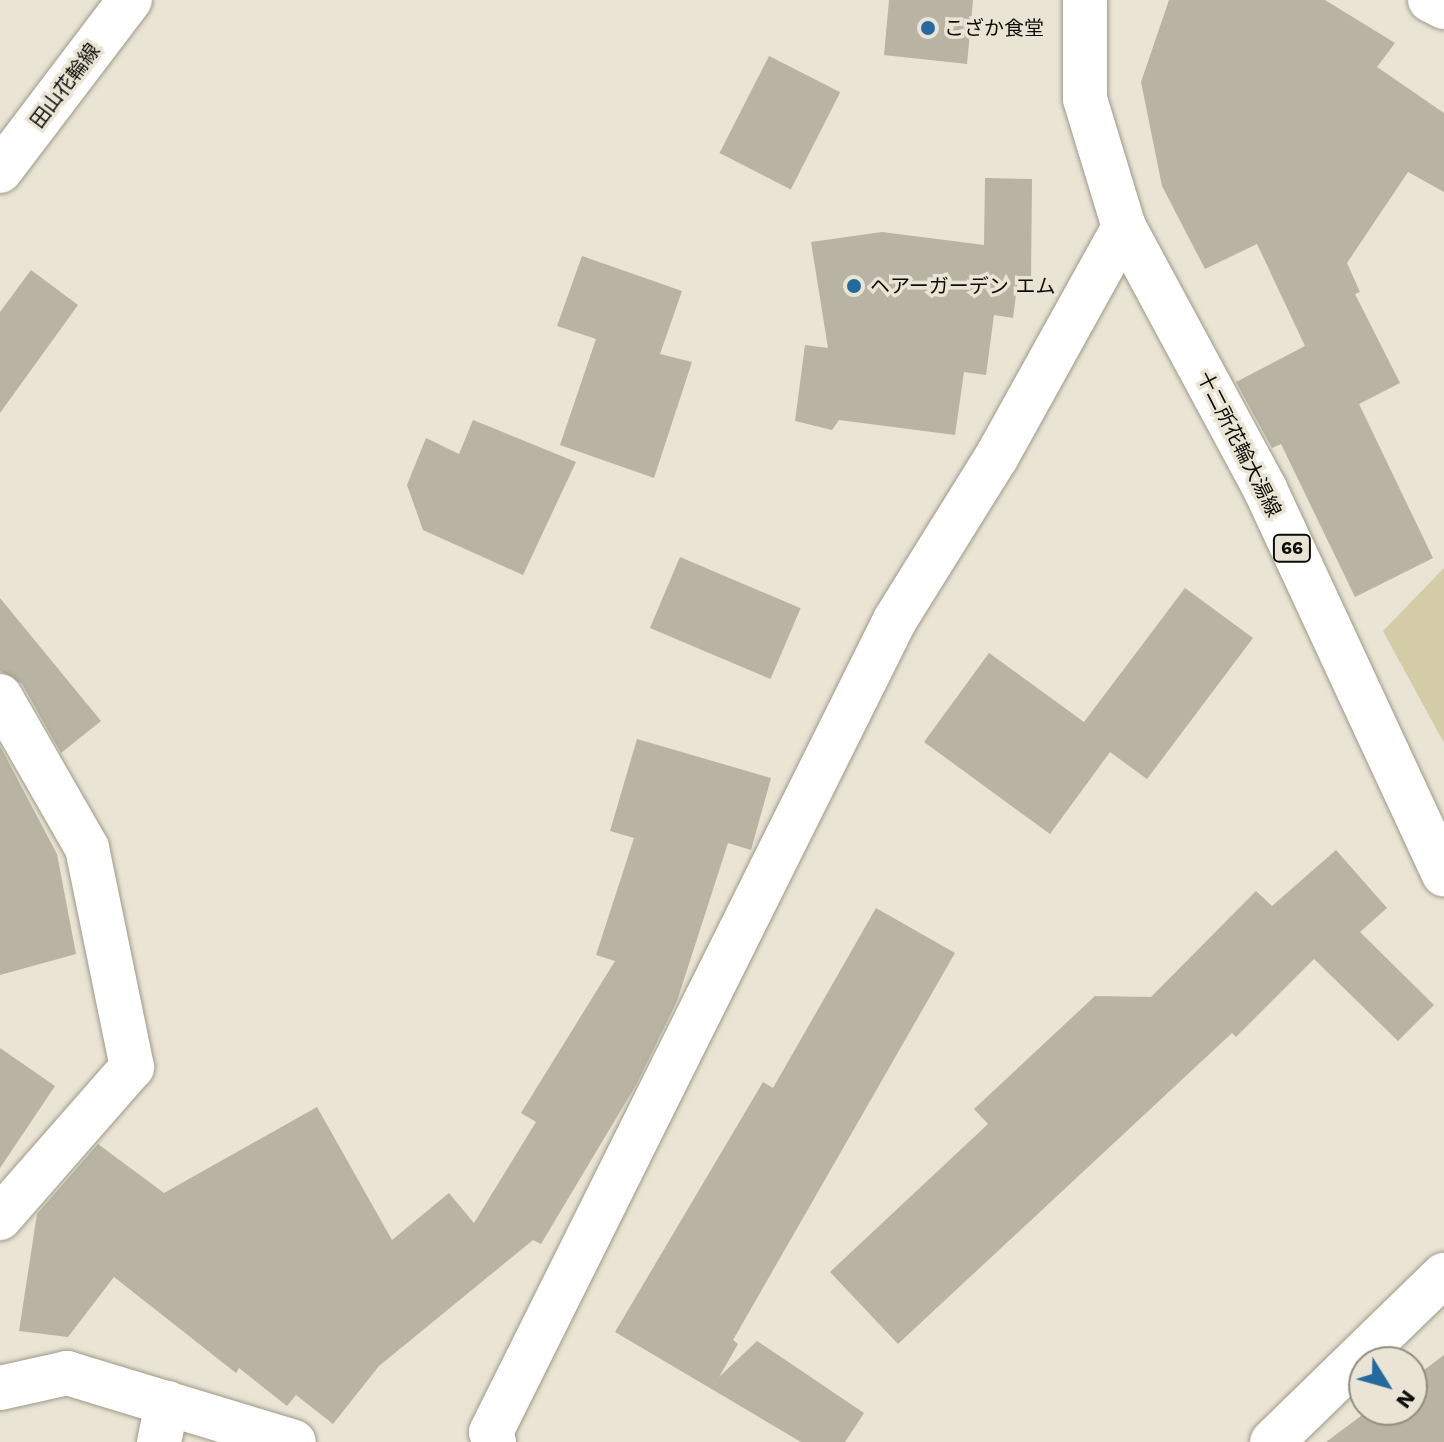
<!DOCTYPE html>
<html>
<head>
<meta charset="utf-8">
<style>
  body { margin:0 }
  #map { position:relative; width:1444px; height:1442px; overflow:hidden; background:#e9e4d3; font-family:"Work Sans","Noto Sans JP",sans-serif }
  div>[style] { position:absolute }
  .green>* { inset:0; background:#d4cba7 }
  .building>* { inset:0; background:#b8b3a2; transform-origin:0 0 }
  .roads { filter:drop-shadow(0 0 2px #9e9989) drop-shadow(0 0 2px #9e9989) }
  .minor>* { height:44px; margin:-22px; padding:0 22px; transform-origin:22px; border-radius:22px; background:#fff }
  .secondary>* { height:44px; margin:-22px; padding:0 22px; transform-origin:22px; border-radius:22px; background:#fff }
  .primary>* { height:44px; margin:-22px; padding:0 22px; transform-origin:22px; border-radius:22px; background:#fff }
  .dots>* { width:22px; height:22px; translate:-50% -50%; box-sizing:border-box; border:4px solid #e9e4d3; border-radius:50% }
  span { translate:-50% -50%; white-space:nowrap; text-align:center; line-height:1.15; -webkit-text-stroke:7px #e9e4d3; paint-order:stroke }
  .shield-label span { padding:2px 6px; background:#e9e4d3; border:2px solid; border-radius:6px; -webkit-text-stroke-width:0 }
  .shield-label { font-size:18px; color:#0d0c07; font-weight:700 }
  .poi-label { font-size:20px; color:#0d0c07 }
  .left { translate:0 -50%; text-align:left }
  .street-label { font-size:20px; color:#0d0c07 }
  .north { position:absolute; left:1348px; top:1346px; width:80px; height:80px; box-sizing:border-box; background:#e9e4d3; border:2px solid #918e81; border-radius:50%; rotate:127deg; font-size:22px; font-weight:700; line-height:32px; text-align:center; color:#0d0c07 }
  .north::after { content:''; display:block; margin:auto; width:28px; height:36px; background:#236b9f; clip-path:polygon(50% 0,100% 100%,50% 72%,0 100%) }
</style>
</head>
<body>
<div id="map">
  <div class="green">
    <i style="clip-path:polygon(1444px 568px,1444px 743px,1383px 631px)"></i>
  </div>
  <div class="building">
    <i style="clip-path:polygon(889px 0,973px 0,967px 64px,884px 55px)"></i>
    <i style="clip-path:polygon(1169px 0,1325px 0,1395px 43px,1377px 67px,1444px 113px,1444px 192px,1408px 172px,1347px 263px,1360px 292px,1355px 294px,1400px 383px,1359px 404px,1433px 558px,1355px 597px,1281px 444px,1272px 448px,1236px 382px,1305px 346px,1257px 244px,1205px 269px,1162px 186px,1141px 82px)"></i>
    <i style="left:769px;top:56px;width:80px;height:109px;rotate:27deg"></i>
    <i style="clip-path:polygon(985px 178px,1032px 179px,1031px 281px,1018px 279px,1013px 318px,994px 315px,986px 375px,964px 372px,955px 435px,839px 420px,832px 430px,795px 421px,805px 345px,828px 348px,811px 242px,882px 232px,984px 245px)"></i>
    <i style="clip-path:polygon(582px 256px,682px 291px,660px 354px,692px 362px,654px 478px,560px 445px,596px 339px,557px 326px)"></i>
    <i style="clip-path:polygon(31px 270px,78px 305px,0 413px,0 312px)"></i>
    <i style="clip-path:polygon(473px 420px,576px 462px,523px 575px,423px 530px,407px 485px,426px 438px,459px 454px)"></i>
    <i style="left:680px;top:557px;width:131px;height:77px;rotate:23deg"></i>
    <i style="clip-path:polygon(1185px 588px,1253px 638px,1147px 779px,1110px 752px,1050px 834px,924px 742px,989px 653px,1084px 722px)"></i>
    <i style="clip-path:polygon(0 598px,101px 721px,61px 753px,22px 684px,0 671px)"></i>
    <i style="clip-path:polygon(637px 739px,771px 778px,751px 850px,728px 843px,677px 1001px,636px 1085px,541px 1244px,533px 1240px,379px 1366px,333px 1424px,296px 1395px,287px 1406px,239px 1368px,236px 1373px,114px 1277px,68px 1337px,19px 1331px,37px 1214px,98px 1144px,164px 1193px,317px 1107px,392px 1240px,449px 1193px,474px 1223px,536px 1122px,521px 1113px,615px 961px,596px 955px,634px 838px,610px 831px)"></i>
    <i style="clip-path:polygon(0 746px,57px 854px,76px 954px,0 975px)"></i>
    <i style="clip-path:polygon(1336px 850px,1387px 908px,1360px 932px,1434px 1005px,1398px 1041px,1314px 959px,1236px 1037px,1232px 1033px,898px 1344px,830px 1272px,988px 1124px,974px 1109px,1095px 996px,1151px 997px,1256px 891px,1272px 906px)"></i>
    <i style="clip-path:polygon(876px 908px,955px 953px,733px 1340px,738px 1344px,719px 1377px,757px 1341px,864px 1413px,845px 1442px,801px 1442px,615px 1332px,763px 1082px,773px 1088px)"></i>
    <i style="clip-path:polygon(0 1048px,55px 1086px,0 1168px)"></i>
    <i style="clip-path:polygon(1444px 1355px,1444px 1442px,1326px 1442px,1369px 1410px,1412px 1410px,1412px 1379px)"></i>
  </div>
  <div class="roads">
    <div class="minor">
      <i style="left:1430px;top:0;width:16px;rotate:27deg"></i>
      <i style="left:0;top:696px;width:175px;rotate:60.2deg"></i>
      <i style="left:87px;top:848px;width:224px;rotate:78.4deg"></i>
      <i style="left:132px;top:1067px;width:201px;rotate:131.2deg"></i>
      <i style="left:0;top:1388px;width:69px;rotate:-12.6deg"></i>
      <i style="left:67px;top:1373px;width:237px;rotate:16.9deg"></i>
      <i style="left:159px;top:1442px;width:40px;rotate:-78deg"></i>
      <i style="left:494px;top:1442px;width:10px;rotate:-107deg"></i>
      <i style="left:491px;top:1432px;width:907px;rotate:-63.55deg"></i>
      <i style="left:895px;top:620px;width:191px;rotate:-58.1deg"></i>
      <i style="left:996px;top:458px;width:264px;rotate:-61deg"></i>
      <i style="left:1272px;top:1442px;width:240px;rotate:-44.2deg"></i>
    </div>
    <div class="secondary">
      <i style="left:0;top:171px;width:215px;rotate:-52.8deg"></i>
    </div>
    <div class="primary">
      <i style="left:1085px;top:0;width:99px;rotate:90deg"></i>
      <i style="left:1085px;top:99px;width:134px;rotate:73.1deg"></i>
      <i style="left:1124px;top:227px;width:298px;rotate:61.7deg"></i>
      <i style="left:1265px;top:489px;width:425px;rotate:65.1deg"></i>
    </div>
  </div>
  <div class="dots">
    <i style="left:928px;top:28px;background:#236b9f"></i>
    <i style="left:854px;top:286px;background:#236b9f"></i>
  </div>
  <div class="shield-label">
    <span style="left:1292px;top:548px">66</span>
  </div>
  <div class="poi-label">
    <span class="left" style="left:944px;top:28px">こざか食堂</span>
    <span class="left" style="left:870px;top:286px">ヘアーガーデン エム</span>
  </div>
  <div class="street-label">
    <span style="left:65px;top:86px;rotate:-53deg">田山花輪線</span>
    <span style="left:1239px;top:444px;rotate:63deg">十二所花輪大湯線</span>
  </div>
  <div class="north">N</div>
</div>
</body>
</html>
